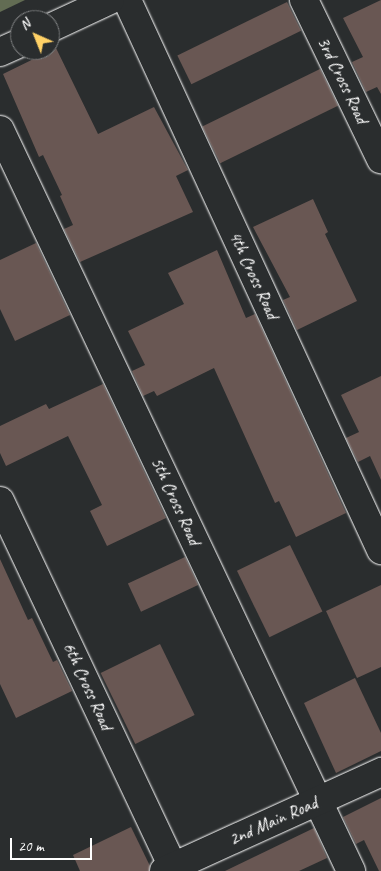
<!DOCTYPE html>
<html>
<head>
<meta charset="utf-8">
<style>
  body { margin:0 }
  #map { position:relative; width:381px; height:871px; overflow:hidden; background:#2a2d2e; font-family:Caveat,sans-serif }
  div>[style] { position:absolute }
  .green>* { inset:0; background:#626c53 }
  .building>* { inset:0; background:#695753; transform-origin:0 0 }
  .roads { filter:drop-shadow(0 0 1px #fff) drop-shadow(0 0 1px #fff) }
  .minor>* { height:28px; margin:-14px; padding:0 14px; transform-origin:14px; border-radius:14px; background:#2a2d2e }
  span { translate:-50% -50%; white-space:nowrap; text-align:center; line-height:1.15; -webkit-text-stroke:5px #2a2d2e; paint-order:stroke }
  .street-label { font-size:18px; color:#fff }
  .north { position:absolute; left:10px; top:10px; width:50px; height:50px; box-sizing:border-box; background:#2a2d2e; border:1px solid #7f8182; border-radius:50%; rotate:316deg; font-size:14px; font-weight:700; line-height:20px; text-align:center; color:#fff }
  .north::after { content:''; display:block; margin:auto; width:18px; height:22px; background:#ffd166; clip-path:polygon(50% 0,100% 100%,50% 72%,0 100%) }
  .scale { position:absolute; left:10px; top:838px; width:82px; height:22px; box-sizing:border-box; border:2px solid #fff; border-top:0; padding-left:6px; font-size:15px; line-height:18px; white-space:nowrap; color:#fff; -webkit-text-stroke:4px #2a2d2e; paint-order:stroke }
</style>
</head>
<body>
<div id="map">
  <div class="green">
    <i style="clip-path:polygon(0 0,25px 0,0 12px)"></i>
  </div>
  <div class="building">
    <i style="clip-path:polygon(381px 0,381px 94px,377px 87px,366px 92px,352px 62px,363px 57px,343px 18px)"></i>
    <i style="left:287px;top:2px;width:32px;height:122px;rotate:64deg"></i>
    <i style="clip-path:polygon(56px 48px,98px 134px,154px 107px,188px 170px,176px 176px,193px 212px,80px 262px,64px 229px,73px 225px,60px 196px,62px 195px,43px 155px,39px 157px,3px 74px)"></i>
    <i style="left:320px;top:69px;width:41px;height:131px;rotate:64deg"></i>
    <i style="clip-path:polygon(313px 199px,328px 232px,325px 234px,357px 301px,297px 330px,283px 300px,290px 297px,253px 227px)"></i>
    <i style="clip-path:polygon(36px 243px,70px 315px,15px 341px,0 309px,0 260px)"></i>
    <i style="clip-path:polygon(217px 250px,246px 318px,255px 314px,346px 513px,296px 537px,279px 501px,275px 503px,214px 368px,157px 396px,154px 391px,143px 396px,132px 371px,145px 365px,128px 331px,184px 304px,168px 273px)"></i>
    <i style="clip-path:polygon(381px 376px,381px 480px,370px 456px,358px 462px,346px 438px,359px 432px,341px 395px)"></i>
    <i style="clip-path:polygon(103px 384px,166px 518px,107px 546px,90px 511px,102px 505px,68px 436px,6px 466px,0 453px,0 426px,46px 404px,49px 409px)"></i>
    <i style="left:290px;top:545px;width:74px;height:59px;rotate:64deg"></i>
    <i style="left:185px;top:557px;width:31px;height:63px;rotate:65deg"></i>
    <i style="clip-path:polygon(0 559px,28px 620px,32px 618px,53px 662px,57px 660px,72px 691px,16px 718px,0 684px)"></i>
    <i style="clip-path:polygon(381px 585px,381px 667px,357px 678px,326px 611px)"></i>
    <i style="left:160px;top:644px;width:79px;height:66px;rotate:64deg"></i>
    <i style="clip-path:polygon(355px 678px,381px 733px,381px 751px,336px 773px,304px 703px)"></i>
    <i style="clip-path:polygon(381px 798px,381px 871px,379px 871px,364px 840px,356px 844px,343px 817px)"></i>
    <i style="clip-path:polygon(131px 827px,150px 866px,149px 871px,80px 871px,73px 855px)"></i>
    <i style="clip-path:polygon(314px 828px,327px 858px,299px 871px,225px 871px)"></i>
  </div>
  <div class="roads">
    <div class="minor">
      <i style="left:127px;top:0;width:606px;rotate:65.21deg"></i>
      <i style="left:304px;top:0;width:177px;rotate:64.2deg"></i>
      <i style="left:50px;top:28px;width:66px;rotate:-25deg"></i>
      <i style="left:0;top:52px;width:22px;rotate:-24deg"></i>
      <i style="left:0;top:130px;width:820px;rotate:64.65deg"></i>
      <i style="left:0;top:501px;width:409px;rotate:64.7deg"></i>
      <i style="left:164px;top:871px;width:239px;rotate:-24.5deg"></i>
    </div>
  </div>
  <div class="street-label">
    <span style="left:343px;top:80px;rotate:64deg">3rd Cross Road</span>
    <span style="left:254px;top:275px;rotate:65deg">4th Cross Road</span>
    <span style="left:176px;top:501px;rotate:65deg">5th Cross Road</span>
    <span style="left:88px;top:686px;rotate:65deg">6th Cross Road</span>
    <span style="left:273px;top:821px;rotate:-24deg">2nd Main Road</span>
  </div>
  <div class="north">N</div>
  <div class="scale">20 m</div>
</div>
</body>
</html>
